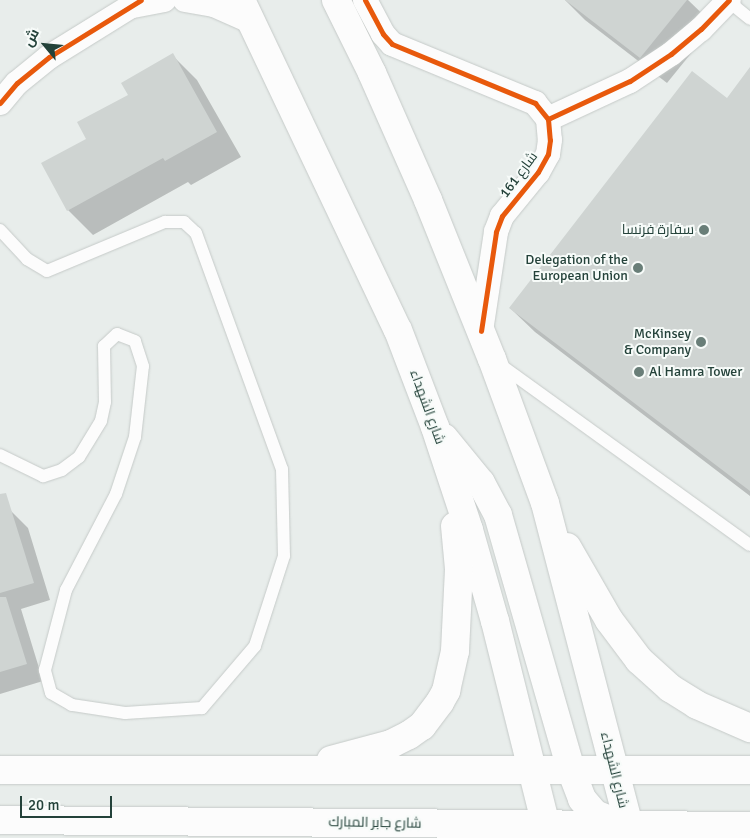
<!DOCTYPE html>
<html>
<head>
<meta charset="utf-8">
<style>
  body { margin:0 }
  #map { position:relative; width:750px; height:838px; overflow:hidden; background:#e8edeb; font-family:Signika,Cairo,sans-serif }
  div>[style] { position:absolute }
  .shadow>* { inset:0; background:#0003 }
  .building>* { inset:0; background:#cfd4d2 }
  .roads { filter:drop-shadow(0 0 1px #c5cac8) drop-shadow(0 0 1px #c5cac8) }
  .lane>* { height:12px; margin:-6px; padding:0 6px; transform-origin:6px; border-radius:6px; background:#fcfcfc }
  .street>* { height:24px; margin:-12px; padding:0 12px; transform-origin:12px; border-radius:12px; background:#fcfcfc }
  .secondary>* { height:28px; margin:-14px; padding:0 14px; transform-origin:14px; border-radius:14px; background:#fcfcfc }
  .cycleway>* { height:5px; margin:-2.5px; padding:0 2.5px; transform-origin:2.5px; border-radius:2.5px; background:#e8590c }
  .dots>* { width:14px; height:14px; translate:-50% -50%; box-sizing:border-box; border:2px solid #f7fbf9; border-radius:50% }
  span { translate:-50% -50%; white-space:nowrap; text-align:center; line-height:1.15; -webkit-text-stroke:4px #f7fbf9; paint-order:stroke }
  .street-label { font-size:14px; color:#24423a }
  .poi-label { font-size:14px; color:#24423a }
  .right { translate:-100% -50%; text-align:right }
  .left { translate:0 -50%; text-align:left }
  .north { position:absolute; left:20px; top:20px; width:50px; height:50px; -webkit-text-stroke:4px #f7fbf9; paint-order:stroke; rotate:298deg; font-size:14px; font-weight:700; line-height:20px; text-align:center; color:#24423a }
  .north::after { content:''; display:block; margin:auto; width:18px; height:22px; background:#24423a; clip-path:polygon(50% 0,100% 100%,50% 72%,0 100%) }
  .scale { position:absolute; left:20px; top:796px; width:92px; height:22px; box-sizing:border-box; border:2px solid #24423a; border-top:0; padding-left:6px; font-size:15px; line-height:18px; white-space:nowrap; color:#24423a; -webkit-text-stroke:4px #f7fbf9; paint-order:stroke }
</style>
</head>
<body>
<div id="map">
  <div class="shadow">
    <i style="clip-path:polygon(565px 0,688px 0,714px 25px,667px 83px,585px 20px)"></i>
    <i style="clip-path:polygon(172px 55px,197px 80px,241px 157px,191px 185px,188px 182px,93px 235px,68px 210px,88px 139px)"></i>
    <i style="clip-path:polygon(750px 69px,750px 496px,535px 332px,510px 308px,727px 99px)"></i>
    <i style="clip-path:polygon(11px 511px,28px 528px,50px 600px,21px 609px,43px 681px,0 694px,0 515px)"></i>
  </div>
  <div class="building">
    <i style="clip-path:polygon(565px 0,687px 0,640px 58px)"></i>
    <i style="clip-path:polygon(173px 53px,217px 132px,165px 161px,163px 158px,67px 211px,41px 163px,86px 139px,77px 122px,128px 95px,121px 83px)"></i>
    <i style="clip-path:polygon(750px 67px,750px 491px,509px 308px,692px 71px,727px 98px)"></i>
    <i style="clip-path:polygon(6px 493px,34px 583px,0 593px,0 494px)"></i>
    <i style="clip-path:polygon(0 597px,6px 597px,27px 664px,0 672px)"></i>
  </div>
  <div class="roads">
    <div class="lane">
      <i style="left:728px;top:1px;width:28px;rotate:39deg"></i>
      <i style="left:0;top:230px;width:40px;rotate:47deg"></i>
      <i style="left:27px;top:259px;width:23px;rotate:31deg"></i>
      <i style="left:47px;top:271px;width:128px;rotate:-22.6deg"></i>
      <i style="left:165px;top:222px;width:19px"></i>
      <i style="left:184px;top:222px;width:16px;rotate:43deg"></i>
      <i style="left:196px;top:233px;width:251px;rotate:70deg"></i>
      <i style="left:282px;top:469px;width:87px;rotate:88.7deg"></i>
      <i style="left:284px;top:556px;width:95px;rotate:107.9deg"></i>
      <i style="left:255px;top:646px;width:82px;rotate:130.5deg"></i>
      <i style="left:202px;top:708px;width:77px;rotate:176.3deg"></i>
      <i style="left:125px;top:713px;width:54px;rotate:-171.4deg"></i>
      <i style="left:72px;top:705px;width:24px;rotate:-150deg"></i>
      <i style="left:51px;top:693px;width:24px;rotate:-105deg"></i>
      <i style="left:45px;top:670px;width:83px;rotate:-75.3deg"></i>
      <i style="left:66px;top:590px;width:108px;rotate:-62.5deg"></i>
      <i style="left:116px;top:494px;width:60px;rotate:-71.6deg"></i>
      <i style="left:135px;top:437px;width:71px;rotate:-83.6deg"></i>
      <i style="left:143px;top:366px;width:26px;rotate:-108deg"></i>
      <i style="left:135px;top:341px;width:19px;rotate:-159deg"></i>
      <i style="left:117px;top:334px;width:18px;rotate:137deg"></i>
      <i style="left:104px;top:346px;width:56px;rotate:89deg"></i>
      <i style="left:105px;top:402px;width:19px;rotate:102deg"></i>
      <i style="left:101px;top:421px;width:42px;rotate:121.4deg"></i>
      <i style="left:79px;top:457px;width:21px;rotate:143deg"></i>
      <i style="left:62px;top:470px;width:20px;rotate:162deg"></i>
      <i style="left:43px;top:476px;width:48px;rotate:-154deg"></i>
      <i style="left:499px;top:364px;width:309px;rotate:35.8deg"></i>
    </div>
    <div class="street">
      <i style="left:185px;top:0;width:29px;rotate:10deg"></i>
      <i style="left:214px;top:5px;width:42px;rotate:24.1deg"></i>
      <i style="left:365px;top:0;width:38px;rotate:62deg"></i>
      <i style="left:383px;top:34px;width:13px;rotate:48deg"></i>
      <i style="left:392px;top:44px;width:155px;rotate:22.4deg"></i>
      <i style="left:535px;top:103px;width:21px;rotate:51deg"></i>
      <i style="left:548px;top:119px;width:21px;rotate:85deg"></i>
      <i style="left:550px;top:140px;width:14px;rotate:98deg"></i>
      <i style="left:548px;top:154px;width:21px;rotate:119deg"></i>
      <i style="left:538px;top:172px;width:57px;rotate:129.3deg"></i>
      <i style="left:502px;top:216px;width:17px;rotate:111deg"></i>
      <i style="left:496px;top:232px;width:100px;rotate:98.6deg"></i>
      <i style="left:133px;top:6px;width:32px;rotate:-11deg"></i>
      <i style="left:0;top:103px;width:26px;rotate:-50deg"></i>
      <i style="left:17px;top:83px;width:41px;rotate:-39.1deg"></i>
      <i style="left:49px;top:57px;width:108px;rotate:-31.8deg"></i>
      <i style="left:548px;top:119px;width:90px;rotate:-24.9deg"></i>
      <i style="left:630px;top:81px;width:49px;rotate:-33.4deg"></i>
      <i style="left:671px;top:54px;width:39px;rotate:-40deg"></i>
      <i style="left:701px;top:29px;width:40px;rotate:-46deg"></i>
    </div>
    <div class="secondary">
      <i style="left:241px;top:0;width:365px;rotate:64.6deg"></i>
      <i style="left:398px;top:330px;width:104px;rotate:69.1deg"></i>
      <i style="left:435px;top:427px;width:108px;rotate:71.7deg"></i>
      <i style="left:469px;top:530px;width:95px;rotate:74.1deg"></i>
      <i style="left:495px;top:621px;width:224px;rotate:76deg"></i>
      <i style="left:336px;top:0;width:81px;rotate:63.7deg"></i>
      <i style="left:372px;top:73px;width:139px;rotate:66.2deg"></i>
      <i style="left:428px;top:200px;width:171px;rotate:68.1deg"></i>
      <i style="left:492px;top:359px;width:153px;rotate:69.8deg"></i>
      <i style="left:545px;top:503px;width:346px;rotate:75.4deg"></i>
      <i style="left:444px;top:438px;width:58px;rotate:50.6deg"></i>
      <i style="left:481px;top:483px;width:36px;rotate:62deg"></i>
      <i style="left:498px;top:515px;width:265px;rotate:74deg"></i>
      <i style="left:571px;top:770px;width:31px;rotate:69deg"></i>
      <i style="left:582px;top:799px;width:20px;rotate:49deg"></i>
      <i style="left:595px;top:814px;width:24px;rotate:22deg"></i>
      <i style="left:567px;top:547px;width:84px;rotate:60.1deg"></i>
      <i style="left:609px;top:620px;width:50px;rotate:53.1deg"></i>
      <i style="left:639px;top:660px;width:42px;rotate:42.1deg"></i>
      <i style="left:670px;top:688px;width:32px;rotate:32deg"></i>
      <i style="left:697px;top:705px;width:58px;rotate:23.5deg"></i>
      <i style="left:331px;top:760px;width:62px;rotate:-14.9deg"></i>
      <i style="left:391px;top:744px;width:20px;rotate:-27deg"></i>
      <i style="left:409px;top:735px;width:16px;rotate:-35deg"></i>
      <i style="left:422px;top:726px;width:30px;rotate:-53deg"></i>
      <i style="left:440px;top:702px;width:13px;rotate:-61deg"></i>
      <i style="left:446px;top:691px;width:41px;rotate:-77.3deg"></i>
      <i style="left:455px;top:651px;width:82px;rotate:-87.2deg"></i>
      <i style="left:459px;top:569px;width:43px;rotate:-95.3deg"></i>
      <i style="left:0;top:770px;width:750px"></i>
      <i style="left:0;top:820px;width:750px;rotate:0.46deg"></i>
    </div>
  </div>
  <div class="cycleway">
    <i style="left:365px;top:0;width:38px;rotate:62deg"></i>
    <i style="left:383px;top:34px;width:13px;rotate:48deg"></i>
    <i style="left:392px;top:44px;width:155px;rotate:22.4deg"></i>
    <i style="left:535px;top:103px;width:21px;rotate:51deg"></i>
    <i style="left:548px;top:119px;width:21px;rotate:85deg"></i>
    <i style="left:550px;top:140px;width:14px;rotate:98deg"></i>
    <i style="left:548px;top:154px;width:21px;rotate:119deg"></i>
    <i style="left:538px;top:172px;width:57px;rotate:129.3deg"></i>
    <i style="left:502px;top:216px;width:17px;rotate:111deg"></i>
    <i style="left:496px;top:232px;width:100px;rotate:98.6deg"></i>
    <i style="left:0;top:103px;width:26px;rotate:-50deg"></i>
    <i style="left:17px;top:83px;width:41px;rotate:-39.1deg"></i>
    <i style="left:49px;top:57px;width:108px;rotate:-31.8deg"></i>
    <i style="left:548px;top:119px;width:90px;rotate:-24.9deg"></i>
    <i style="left:630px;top:81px;width:49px;rotate:-33.4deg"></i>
    <i style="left:671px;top:54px;width:39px;rotate:-40deg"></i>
    <i style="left:701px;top:29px;width:40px;rotate:-46deg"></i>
  </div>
  <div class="dots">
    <i style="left:704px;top:230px;background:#697e78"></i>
    <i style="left:638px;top:268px;background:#697e78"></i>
    <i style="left:701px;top:342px;background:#697e78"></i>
    <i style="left:639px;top:372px;background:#697e78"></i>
  </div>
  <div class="street-label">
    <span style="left:519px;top:175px;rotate:-53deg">شارع 161</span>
    <span style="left:427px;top:407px;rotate:70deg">شارع الشهداء</span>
    <span style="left:614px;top:770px;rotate:76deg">شارع الشهداء</span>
    <span style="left:375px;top:823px;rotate:1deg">شارع جابر المبارك</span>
  </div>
  <div class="poi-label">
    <span class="right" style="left:694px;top:230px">سفارة فرنسا</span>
    <span class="right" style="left:628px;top:268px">Delegation of the<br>European Union</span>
    <span class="right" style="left:691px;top:342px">McKinsey<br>&amp; Company</span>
    <span class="left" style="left:649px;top:372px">Al Hamra Tower</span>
  </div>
  <div class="north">ش</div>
  <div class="scale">20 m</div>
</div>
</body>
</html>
